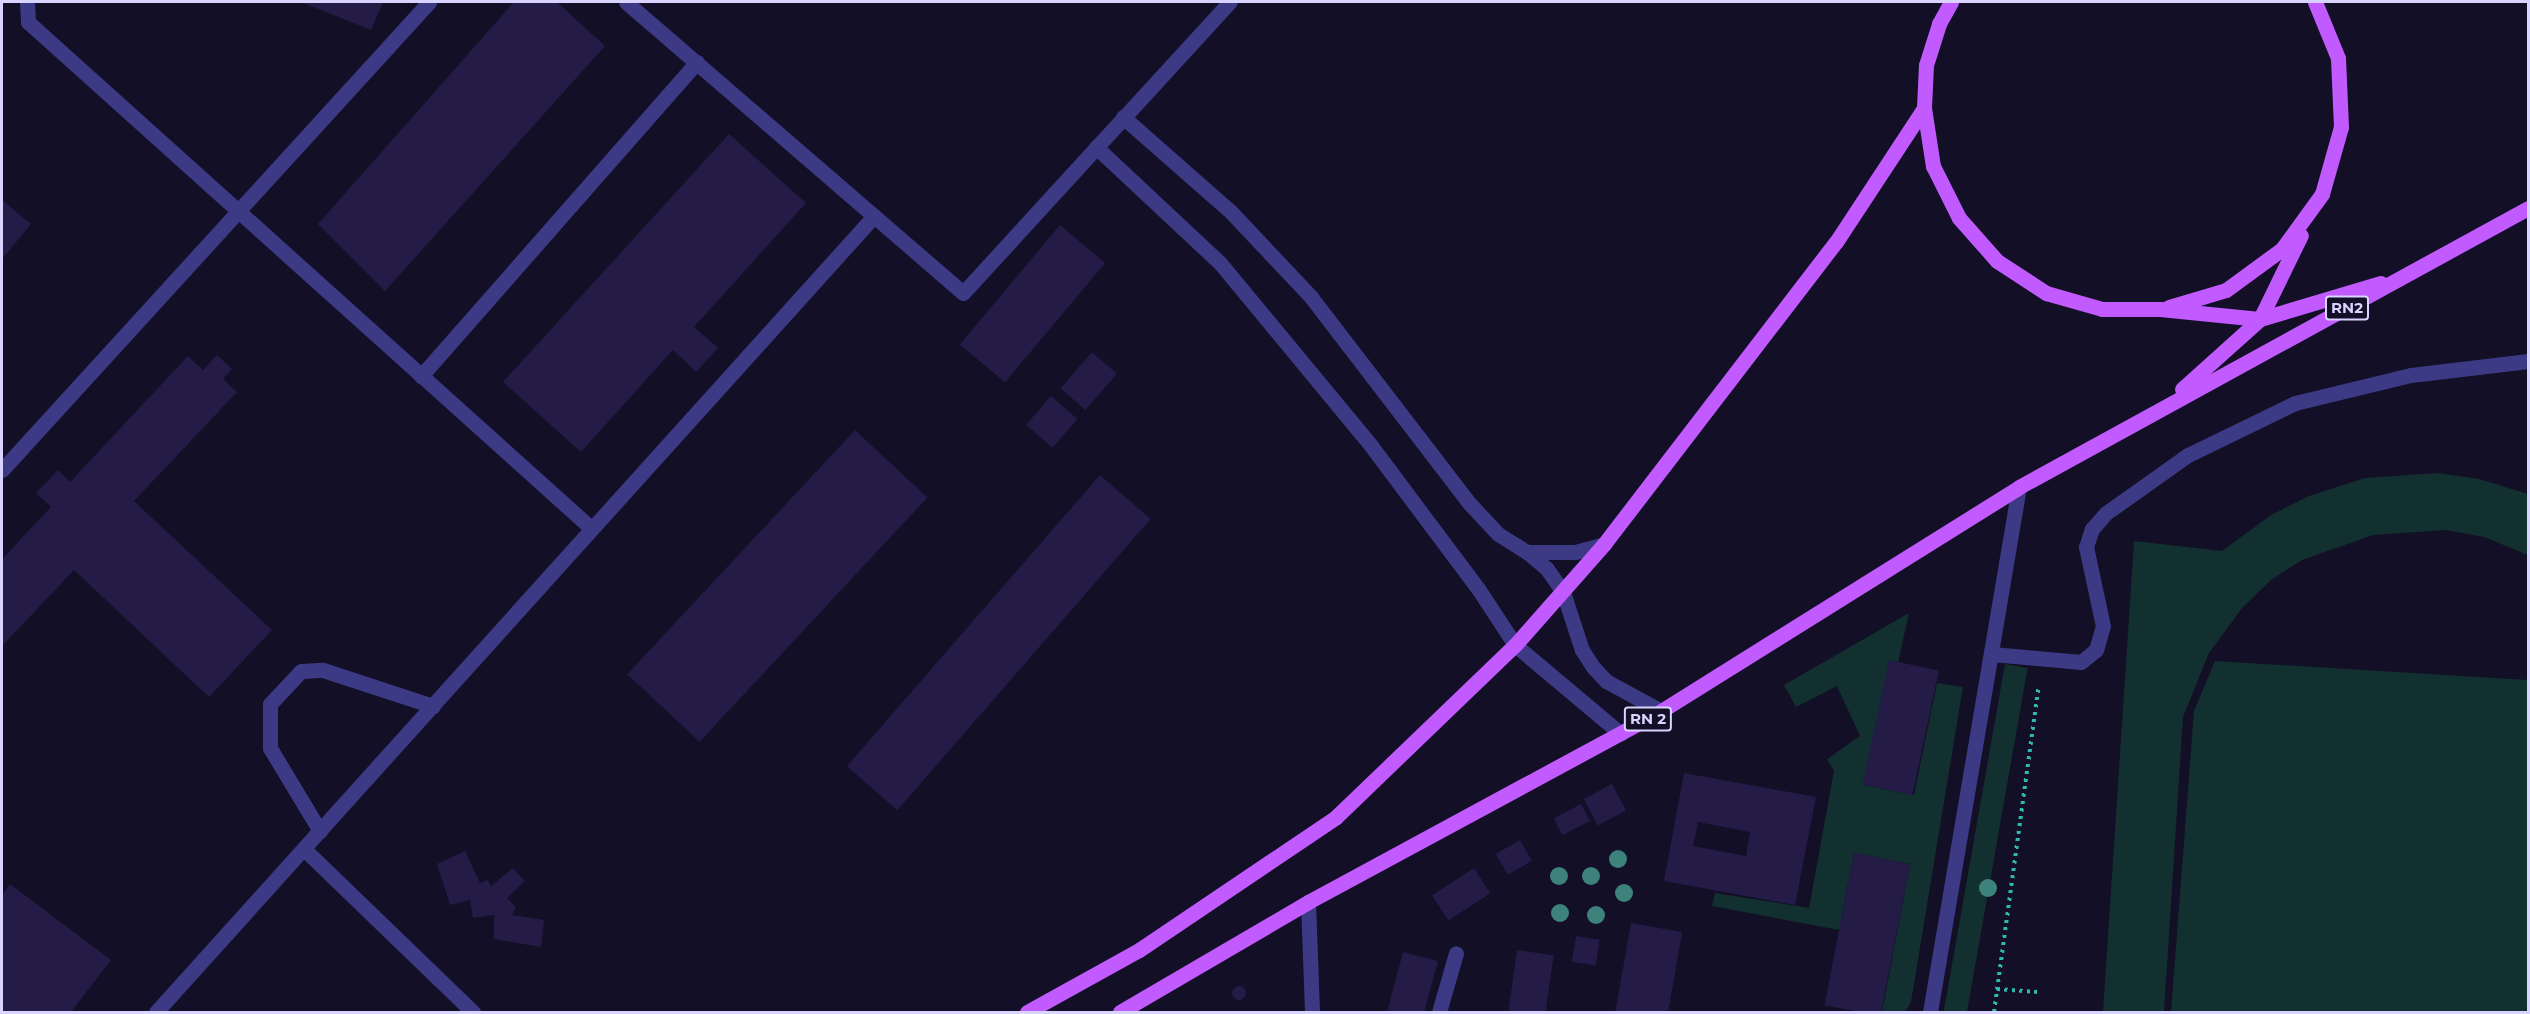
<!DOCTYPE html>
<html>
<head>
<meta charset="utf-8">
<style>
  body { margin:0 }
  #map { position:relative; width:2530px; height:1014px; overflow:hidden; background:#130f26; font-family:Montserrat,sans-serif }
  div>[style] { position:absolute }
  .green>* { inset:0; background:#12302f; transform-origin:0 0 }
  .building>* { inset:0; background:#241b47; transform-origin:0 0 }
  .round { border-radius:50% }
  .path>* { height:4px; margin-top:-2px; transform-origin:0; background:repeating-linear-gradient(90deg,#2fb8b0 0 3px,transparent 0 7.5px) }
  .service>* { height:15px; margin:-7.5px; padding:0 7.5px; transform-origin:7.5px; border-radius:7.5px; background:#3d3a85 }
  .primary>* { height:15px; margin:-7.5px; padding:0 7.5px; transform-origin:7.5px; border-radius:7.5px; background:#c25bff }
  .trees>* { width:18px; height:18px; margin:-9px; border-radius:50%; background:#3d827b }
  span { translate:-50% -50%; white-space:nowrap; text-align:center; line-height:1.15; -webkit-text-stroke:4.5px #130f26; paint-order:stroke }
  .shield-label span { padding:2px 4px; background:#130f26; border:2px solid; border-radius:4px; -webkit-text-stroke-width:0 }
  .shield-label { font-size:15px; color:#d9d4ff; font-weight:700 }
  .frame { position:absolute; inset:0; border:3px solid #d9d4ff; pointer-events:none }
</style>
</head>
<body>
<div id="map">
  <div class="green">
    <i style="clip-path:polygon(2438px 473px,2479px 479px,2528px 494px,2528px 555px,2484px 537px,2446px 530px,2373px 535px,2302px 560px,2271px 580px,2242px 608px,2209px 653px,2183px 717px,2164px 1012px,2103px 1012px,2134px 541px,2222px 551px,2271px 515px,2309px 496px,2365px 478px)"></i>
    <i style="clip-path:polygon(1909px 613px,1898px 663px,1889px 661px,1864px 785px,1914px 795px,1937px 683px,1963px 687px,1911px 1002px,1905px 1012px,1882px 1012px,1910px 864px,1854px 853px,1839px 930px,1712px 906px,1715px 893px,1809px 908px,1834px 771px,1827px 759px,1860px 736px,1837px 686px,1796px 707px,1784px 685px)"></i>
    <i style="clip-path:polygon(2215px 661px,2528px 680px,2528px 1012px,2171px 1012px,2194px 711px)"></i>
    <i style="left:2005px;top:664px;width:23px;height:353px;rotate:10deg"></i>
  </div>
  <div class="building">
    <i style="clip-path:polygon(301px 2px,383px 2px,371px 30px)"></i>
    <i style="clip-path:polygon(514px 2px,557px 2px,605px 46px,385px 291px,318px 224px)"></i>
    <i style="clip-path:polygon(729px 134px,806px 203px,694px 327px,718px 348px,696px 372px,673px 350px,581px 452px,503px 382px)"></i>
    <i style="clip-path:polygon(2px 200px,31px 224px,2px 259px)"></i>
    <i style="left:1060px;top:225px;width:59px;height:156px;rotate:40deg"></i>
    <i style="left:1092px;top:352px;width:33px;height:48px;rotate:41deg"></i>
    <i style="clip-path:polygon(217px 355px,232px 369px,223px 379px,237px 392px,134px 501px,272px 630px,209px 697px,74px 570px,2px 646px,2px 559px,51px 507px,36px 493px,58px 470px,70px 482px,188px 356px,203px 370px)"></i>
    <i style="left:1051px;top:396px;width:35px;height:38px;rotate:41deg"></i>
    <i style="left:855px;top:430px;width:99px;height:334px;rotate:43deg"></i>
    <i style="left:1100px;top:475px;width:67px;height:386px;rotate:41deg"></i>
    <i style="left:1889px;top:660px;width:51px;height:127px;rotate:12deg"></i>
    <i style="clip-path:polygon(evenodd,1684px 773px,1816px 797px,1795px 905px,1664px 881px,1684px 773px,1698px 822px,1750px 832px,1746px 856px,1693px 846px,1698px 822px)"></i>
    <i style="left:1612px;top:784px;width:30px;height:32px;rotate:62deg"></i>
    <i style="left:1581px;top:804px;width:19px;height:31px;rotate:62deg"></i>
    <i style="left:1520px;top:840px;width:24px;height:28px;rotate:60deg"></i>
    <i style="clip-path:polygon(465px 851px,480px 883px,488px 880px,491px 886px,513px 868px,525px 881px,507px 898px,516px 907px,512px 915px,544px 920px,541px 947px,494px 939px,494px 915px,473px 918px,470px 900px,450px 905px,437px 864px)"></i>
    <i style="left:1854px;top:853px;width:57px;height:155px;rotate:11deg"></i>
    <i style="left:1474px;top:868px;width:30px;height:50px;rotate:57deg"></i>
    <i style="clip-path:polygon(10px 884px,111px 960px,71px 1012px,2px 1012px,2px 895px)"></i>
    <i style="left:1631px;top:923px;width:52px;height:90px;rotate:10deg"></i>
    <i style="left:1576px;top:936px;width:24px;height:26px;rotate:9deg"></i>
    <i style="left:1517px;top:950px;width:37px;height:63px;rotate:8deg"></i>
    <i style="clip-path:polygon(1403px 952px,1438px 961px,1424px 1012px,1387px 1012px)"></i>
    <i class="round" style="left:1232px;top:986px;width:14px;height:14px"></i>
  </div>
  <div class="path">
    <i style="left:1997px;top:989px;width:41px;rotate:4.2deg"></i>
    <i style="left:1994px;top:1012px;width:326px;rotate:-82.2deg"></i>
  </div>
  <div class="service">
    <i style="left:27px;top:2px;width:20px;rotate:87deg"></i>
    <i style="left:28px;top:22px;width:758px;rotate:41.95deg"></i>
    <i style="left:626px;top:2px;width:445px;rotate:40.8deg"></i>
    <i style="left:963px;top:293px;width:395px;rotate:-47.5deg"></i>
    <i style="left:1123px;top:117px;width:144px;rotate:41.3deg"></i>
    <i style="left:1231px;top:212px;width:117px;rotate:46.7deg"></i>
    <i style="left:1311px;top:297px;width:260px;rotate:52.5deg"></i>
    <i style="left:1469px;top:503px;width:42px;rotate:46.9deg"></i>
    <i style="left:1498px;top:534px;width:34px;rotate:32deg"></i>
    <i style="left:1527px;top:552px;width:48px"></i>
    <i style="left:1575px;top:552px;width:30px;rotate:-15deg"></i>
    <i style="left:1096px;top:147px;width:170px;rotate:43.1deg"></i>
    <i style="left:1220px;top:263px;width:239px;rotate:50.4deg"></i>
    <i style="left:1372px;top:447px;width:179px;rotate:53.2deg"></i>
    <i style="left:1479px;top:590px;width:66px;rotate:56.8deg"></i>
    <i style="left:1515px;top:645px;width:138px;rotate:40deg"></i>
    <i style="left:421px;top:376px;width:418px;rotate:-48.7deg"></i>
    <i style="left:2px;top:470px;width:634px;rotate:-47.62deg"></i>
    <i style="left:1527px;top:552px;width:26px;rotate:40deg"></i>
    <i style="left:1547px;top:569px;width:28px;rotate:55deg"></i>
    <i style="left:1563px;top:592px;width:61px;rotate:71.9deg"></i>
    <i style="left:1582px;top:650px;width:20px;rotate:57deg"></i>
    <i style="left:1593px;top:667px;width:19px;rotate:47deg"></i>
    <i style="left:1606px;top:681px;width:63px;rotate:28.6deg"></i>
    <i style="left:1992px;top:654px;width:89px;rotate:5.1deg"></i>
    <i style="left:2081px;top:662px;width:19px;rotate:-39deg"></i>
    <i style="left:2096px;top:650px;width:25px;rotate:-74deg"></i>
    <i style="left:2103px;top:626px;width:81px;rotate:-102.1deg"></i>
    <i style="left:2086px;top:547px;width:19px;rotate:-72deg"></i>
    <i style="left:2092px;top:529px;width:21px;rotate:-49deg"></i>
    <i style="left:2106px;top:513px;width:100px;rotate:-35.3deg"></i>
    <i style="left:2188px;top:455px;width:119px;rotate:-25.9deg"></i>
    <i style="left:2295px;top:403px;width:119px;rotate:-13.6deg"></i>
    <i style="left:2411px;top:375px;width:118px;rotate:-6.8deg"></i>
    <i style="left:320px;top:831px;width:97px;rotate:-121.1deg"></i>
    <i style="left:270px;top:748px;width:44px;rotate:-90deg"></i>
    <i style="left:270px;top:704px;width:45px;rotate:-46.8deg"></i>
    <i style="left:301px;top:671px;width:22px;rotate:-3deg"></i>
    <i style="left:323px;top:670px;width:116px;rotate:18.1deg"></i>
    <i style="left:304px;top:849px;width:235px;rotate:44deg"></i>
    <i style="left:1308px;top:902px;width:110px;rotate:87.9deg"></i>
    <i style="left:156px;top:1012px;width:1072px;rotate:-47.95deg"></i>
    <i style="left:1439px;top:1012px;width:61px;rotate:-73.9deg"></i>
    <i style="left:1930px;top:1012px;width:532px;rotate:-80.38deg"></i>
  </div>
  <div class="primary">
    <i style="left:1951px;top:2px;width:25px;rotate:119deg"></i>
    <i style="left:1939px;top:24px;width:43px;rotate:107.6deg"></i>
    <i style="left:1926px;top:65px;width:43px;rotate:92.7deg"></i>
    <i style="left:1924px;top:108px;width:59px;rotate:81.2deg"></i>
    <i style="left:1933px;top:166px;width:58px;rotate:63.4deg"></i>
    <i style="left:1959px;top:218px;width:57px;rotate:48.5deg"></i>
    <i style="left:1997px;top:261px;width:59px;rotate:33.1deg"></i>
    <i style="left:2046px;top:293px;width:58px;rotate:15.9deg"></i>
    <i style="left:2102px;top:309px;width:58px"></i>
    <i style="left:2160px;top:309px;width:100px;rotate:5.7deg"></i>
    <i style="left:2260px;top:319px;width:126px;rotate:-16.6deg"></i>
    <i style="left:2169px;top:307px;width:59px;rotate:-16.6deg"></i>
    <i style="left:2226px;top:290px;width:69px;rotate:-36.2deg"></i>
    <i style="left:2282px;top:249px;width:68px;rotate:-54deg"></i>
    <i style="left:2322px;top:194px;width:70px;rotate:-74.2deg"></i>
    <i style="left:2341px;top:127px;width:69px;rotate:-92.5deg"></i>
    <i style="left:2338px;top:58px;width:61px;rotate:-112.3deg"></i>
    <i style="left:2182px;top:389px;width:105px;rotate:-41.9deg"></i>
    <i style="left:2260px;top:319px;width:93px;rotate:-64deg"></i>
    <i style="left:1027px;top:1012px;width:128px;rotate:-29deg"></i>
    <i style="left:1139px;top:950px;width:238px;rotate:-34deg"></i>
    <i style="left:1336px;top:817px;width:248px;rotate:-43.9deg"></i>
    <i style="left:1515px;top:645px;width:135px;rotate:-48.6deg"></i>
    <i style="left:1604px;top:544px;width:381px;rotate:-52.5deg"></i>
    <i style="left:1836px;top:242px;width:160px;rotate:-56.7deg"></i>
    <i style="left:1120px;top:1012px;width:218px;rotate:-30.3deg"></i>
    <i style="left:1308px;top:902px;width:401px;rotate:-28.4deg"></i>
    <i style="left:1661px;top:711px;width:422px;rotate:-32deg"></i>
    <i style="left:2019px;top:487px;width:580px;rotate:-28.73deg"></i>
  </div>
  <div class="trees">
    <i style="left:1618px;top:859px"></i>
    <i style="left:1559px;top:876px"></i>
    <i style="left:1591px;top:876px"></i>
    <i style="left:1988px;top:888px"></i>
    <i style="left:1624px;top:893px"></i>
    <i style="left:1560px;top:913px"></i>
    <i style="left:1596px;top:915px"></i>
  </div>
  <div class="shield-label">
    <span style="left:2347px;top:308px">RN2</span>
    <span style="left:1648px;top:719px">RN 2</span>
  </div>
  <div class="frame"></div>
</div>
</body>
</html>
